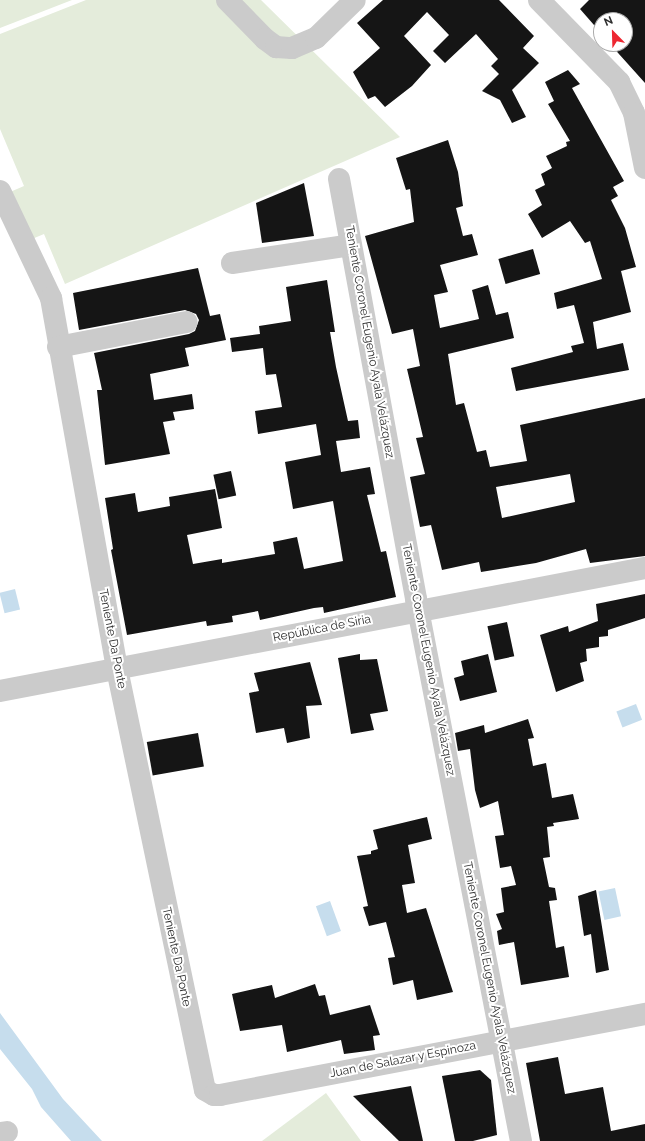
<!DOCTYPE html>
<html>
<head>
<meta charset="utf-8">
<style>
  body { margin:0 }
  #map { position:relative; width:645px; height:1141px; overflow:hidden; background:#fff; font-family:Raleway,sans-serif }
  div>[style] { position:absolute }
  .green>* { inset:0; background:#e4ecdb }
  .water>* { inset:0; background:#c6dded; transform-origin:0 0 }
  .building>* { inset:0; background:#151515; transform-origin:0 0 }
  .minor>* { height:22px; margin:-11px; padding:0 11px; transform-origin:11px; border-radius:11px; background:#cbcbcb }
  span { translate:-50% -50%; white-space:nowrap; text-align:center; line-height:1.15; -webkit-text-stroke:4px #fff; paint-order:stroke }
  .street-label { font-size:12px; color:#2e2e2e }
  .north { position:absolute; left:593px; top:12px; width:40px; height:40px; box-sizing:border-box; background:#fff; border:1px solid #ababab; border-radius:50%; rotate:337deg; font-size:11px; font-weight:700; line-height:16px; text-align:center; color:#2e2e2e }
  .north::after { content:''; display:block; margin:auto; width:14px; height:18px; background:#ed2731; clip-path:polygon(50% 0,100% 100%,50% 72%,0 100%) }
</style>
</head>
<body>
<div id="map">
  <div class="green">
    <i style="clip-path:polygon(0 0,72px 0,0 28px)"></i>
    <i style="clip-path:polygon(86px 0,261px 0,400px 137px,65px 284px,44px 234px,32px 239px,10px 192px,24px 186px,0 129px,0 34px)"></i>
    <i style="clip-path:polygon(326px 1093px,361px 1141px,262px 1141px)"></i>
  </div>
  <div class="water">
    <i style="left:15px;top:589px;width:21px;height:16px;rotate:76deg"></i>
    <i style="left:636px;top:704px;width:17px;height:21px;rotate:69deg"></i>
    <i style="left:615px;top:888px;width:29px;height:17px;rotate:78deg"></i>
    <i style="left:330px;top:901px;width:32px;height:15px;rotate:70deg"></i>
    <i style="clip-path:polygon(0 1013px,63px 1099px,102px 1141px,71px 1141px,41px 1107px,32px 1089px,0 1049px)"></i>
  </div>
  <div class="building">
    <i style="clip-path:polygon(383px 0,499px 0,534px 36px,523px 48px,539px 63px,512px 90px,526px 117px,512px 123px,500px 100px,482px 91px,499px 74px,491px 66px,498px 59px,476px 34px,445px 63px,433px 51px,449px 35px,427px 12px,404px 36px,431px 65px,412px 86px,385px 107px,375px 96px,368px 99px,353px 72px,380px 48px,357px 23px)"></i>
    <i style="clip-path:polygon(589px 0,645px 0,645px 83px,610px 44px,625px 44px,625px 20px,601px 20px,601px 33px,580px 9px)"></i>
    <i style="clip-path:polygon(568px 70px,580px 84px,572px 88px,624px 181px,613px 187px,618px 196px,611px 200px,625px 228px,636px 267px,621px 271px,631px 312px,593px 322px,597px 349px,623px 343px,629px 370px,516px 391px,511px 368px,573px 352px,571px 346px,584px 343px,574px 305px,557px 309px,554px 293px,602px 279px,590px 241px,585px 243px,570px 221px,542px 238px,528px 214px,542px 205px,535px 190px,545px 185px,541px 174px,552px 168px,546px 156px,567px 146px,566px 142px,570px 141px,548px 104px,554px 101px,545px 82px)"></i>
    <i style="clip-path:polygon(evenodd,448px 140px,458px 172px,463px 206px,456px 208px,463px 236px,472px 234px,478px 255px,440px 265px,448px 292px,434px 295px,440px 328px,479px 319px,472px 290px,488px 285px,496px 315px,508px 312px,514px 338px,448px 354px,456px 405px,464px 403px,477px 452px,486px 450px,490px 467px,527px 461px,520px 425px,645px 398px,645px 556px,590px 563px,586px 549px,536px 563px,481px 572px,479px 562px,442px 570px,431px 525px,420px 527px,410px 477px,425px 474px,416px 438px,423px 437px,407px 369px,420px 366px,413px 329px,392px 334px,365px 236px,414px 222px,410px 189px,406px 190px,396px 158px,448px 140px,570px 474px,575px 502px,502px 518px,496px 487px,570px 474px)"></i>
    <i style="clip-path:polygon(304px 183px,314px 236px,262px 243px,256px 203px)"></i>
    <i style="left:533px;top:249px;width:26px;height:36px;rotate:74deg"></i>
    <i style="clip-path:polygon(198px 268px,210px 316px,220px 314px,226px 340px,185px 348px,189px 366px,150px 374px,154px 400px,192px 394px,194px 409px,173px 412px,175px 420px,163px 422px,170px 454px,105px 465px,97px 390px,102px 390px,94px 353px,189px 334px,195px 331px,199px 320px,196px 314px,185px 310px,79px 330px,73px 293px)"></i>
    <i style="clip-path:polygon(327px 280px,335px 332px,330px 332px,336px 367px,348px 421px,358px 420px,360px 438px,336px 441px,341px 472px,370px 467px,375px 494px,367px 495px,381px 552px,386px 551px,396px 597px,324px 613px,323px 607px,314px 608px,260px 620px,258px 611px,232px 616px,233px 622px,207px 626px,206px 621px,127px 635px,111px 550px,113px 549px,105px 498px,135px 493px,138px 512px,170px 506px,169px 497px,215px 489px,222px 528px,187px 535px,193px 564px,222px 559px,222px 563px,275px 554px,273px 542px,297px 537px,304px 569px,343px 561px,333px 501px,293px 509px,285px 462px,321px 455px,316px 424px,258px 434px,255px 411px,282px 407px,276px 374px,266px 375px,263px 348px,232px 352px,230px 338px,260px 334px,259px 326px,291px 321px,286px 287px)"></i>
    <i style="left:231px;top:471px;width:25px;height:18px;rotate:78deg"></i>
    <i style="clip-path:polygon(645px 594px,645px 618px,608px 630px,608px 636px,599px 637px,599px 647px,586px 649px,587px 661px,580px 663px,584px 681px,556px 692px,540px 635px,568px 626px,569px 632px,598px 621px,596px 604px)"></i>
    <i style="left:507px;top:622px;width:35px;height:20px;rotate:78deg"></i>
    <i style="clip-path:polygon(360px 654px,360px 660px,377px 659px,388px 711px,370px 714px,374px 730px,351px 734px,338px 658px)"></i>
    <i style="clip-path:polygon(488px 654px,497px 692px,460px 701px,454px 678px,464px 675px,461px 661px)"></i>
    <i style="clip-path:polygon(310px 662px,322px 705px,306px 706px,310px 738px,287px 743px,284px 728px,256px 733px,249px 693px,259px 691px,254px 673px)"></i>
    <i style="clip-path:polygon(528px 719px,534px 738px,528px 739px,533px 766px,546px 763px,552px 798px,573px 794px,579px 819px,553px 823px,554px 826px,547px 827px,550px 857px,543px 858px,549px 887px,555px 888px,557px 900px,549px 901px,556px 948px,564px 946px,569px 977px,521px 985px,514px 942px,499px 945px,497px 931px,502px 929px,496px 914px,504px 912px,501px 888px,516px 885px,511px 866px,500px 868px,495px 836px,504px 835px,498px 801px,480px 808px,475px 790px,470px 749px,458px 751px,455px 733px,484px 725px,485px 733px)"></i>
    <i style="left:198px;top:733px;width:34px;height:52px;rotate:80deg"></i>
    <i style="clip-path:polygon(427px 817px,432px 839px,408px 845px,415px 883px,402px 885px,407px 913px,426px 908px,453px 992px,417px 1000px,413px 980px,393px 985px,388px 958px,395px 957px,386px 922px,369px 926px,363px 907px,368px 906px,357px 856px,371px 854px,371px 851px,378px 849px,373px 830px)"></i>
    <i style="clip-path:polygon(596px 890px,609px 970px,596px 973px,591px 934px,584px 936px,578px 896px)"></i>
    <i style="clip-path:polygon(315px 984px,319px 996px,325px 995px,330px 1015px,370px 1005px,380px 1035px,373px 1036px,375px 1050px,344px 1054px,341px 1040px,287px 1052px,282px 1025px,240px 1031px,232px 994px,272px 985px,275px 998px)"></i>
    <i style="clip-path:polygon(558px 1057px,565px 1094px,603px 1087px,611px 1131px,645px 1124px,645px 1141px,540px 1141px,526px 1063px)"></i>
    <i style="clip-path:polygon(480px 1070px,491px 1080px,497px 1135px,473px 1141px,455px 1141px,442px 1076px)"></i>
    <i style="clip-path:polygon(411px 1086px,423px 1141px,399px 1141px,353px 1096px)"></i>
  </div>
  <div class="minor">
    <i style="left:227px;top:0;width:54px;rotate:45.7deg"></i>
    <i style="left:265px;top:39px;width:14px;rotate:36deg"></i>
    <i style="left:276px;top:47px;width:16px;rotate:4deg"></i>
    <i style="left:292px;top:48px;width:26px;rotate:-23deg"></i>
    <i style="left:316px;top:38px;width:54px;rotate:-44.3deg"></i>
    <i style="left:539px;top:0;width:115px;rotate:45.7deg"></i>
    <i style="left:619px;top:82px;width:34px;rotate:64deg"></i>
    <i style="left:634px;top:113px;width:56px;rotate:78.7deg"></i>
    <i style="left:339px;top:179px;width:427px;rotate:79.6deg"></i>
    <i style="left:416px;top:599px;width:552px;rotate:79.04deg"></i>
    <i style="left:0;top:191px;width:119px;rotate:64.5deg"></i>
    <i style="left:51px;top:298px;width:377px;rotate:79.9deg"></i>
    <i style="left:117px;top:669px;width:430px;rotate:78.2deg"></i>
    <i style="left:205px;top:1090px;width:10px;rotate:29deg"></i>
    <i style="left:214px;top:1095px;width:6px"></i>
    <i style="left:220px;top:1095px;width:433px;rotate:-10.8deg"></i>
    <i style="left:232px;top:263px;width:120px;rotate:-8.6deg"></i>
    <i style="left:58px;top:347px;width:131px;rotate:-11deg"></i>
    <i style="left:0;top:691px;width:657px;rotate:-10.8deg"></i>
    <i style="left:0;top:1133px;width:7px;rotate:-8deg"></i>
  </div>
  <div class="street-label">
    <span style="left:369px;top:342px;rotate:80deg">Teniente Coronel Eugenio Ayala Velázquez</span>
    <span style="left:322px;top:629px;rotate:-11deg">República de Siria</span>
    <span style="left:112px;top:639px;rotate:79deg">Teniente Da Ponte</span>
    <span style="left:428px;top:660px;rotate:79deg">Teniente Coronel Eugenio Ayala Velázquez</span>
    <span style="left:176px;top:957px;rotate:78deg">Teniente Da Ponte</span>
    <span style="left:489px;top:978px;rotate:79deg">Teniente Coronel Eugenio Ayala Velázquez</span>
    <span style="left:403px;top:1060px;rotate:-11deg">Juan de Salazar y Espinoza</span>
  </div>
  <div class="north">N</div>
</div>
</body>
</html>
